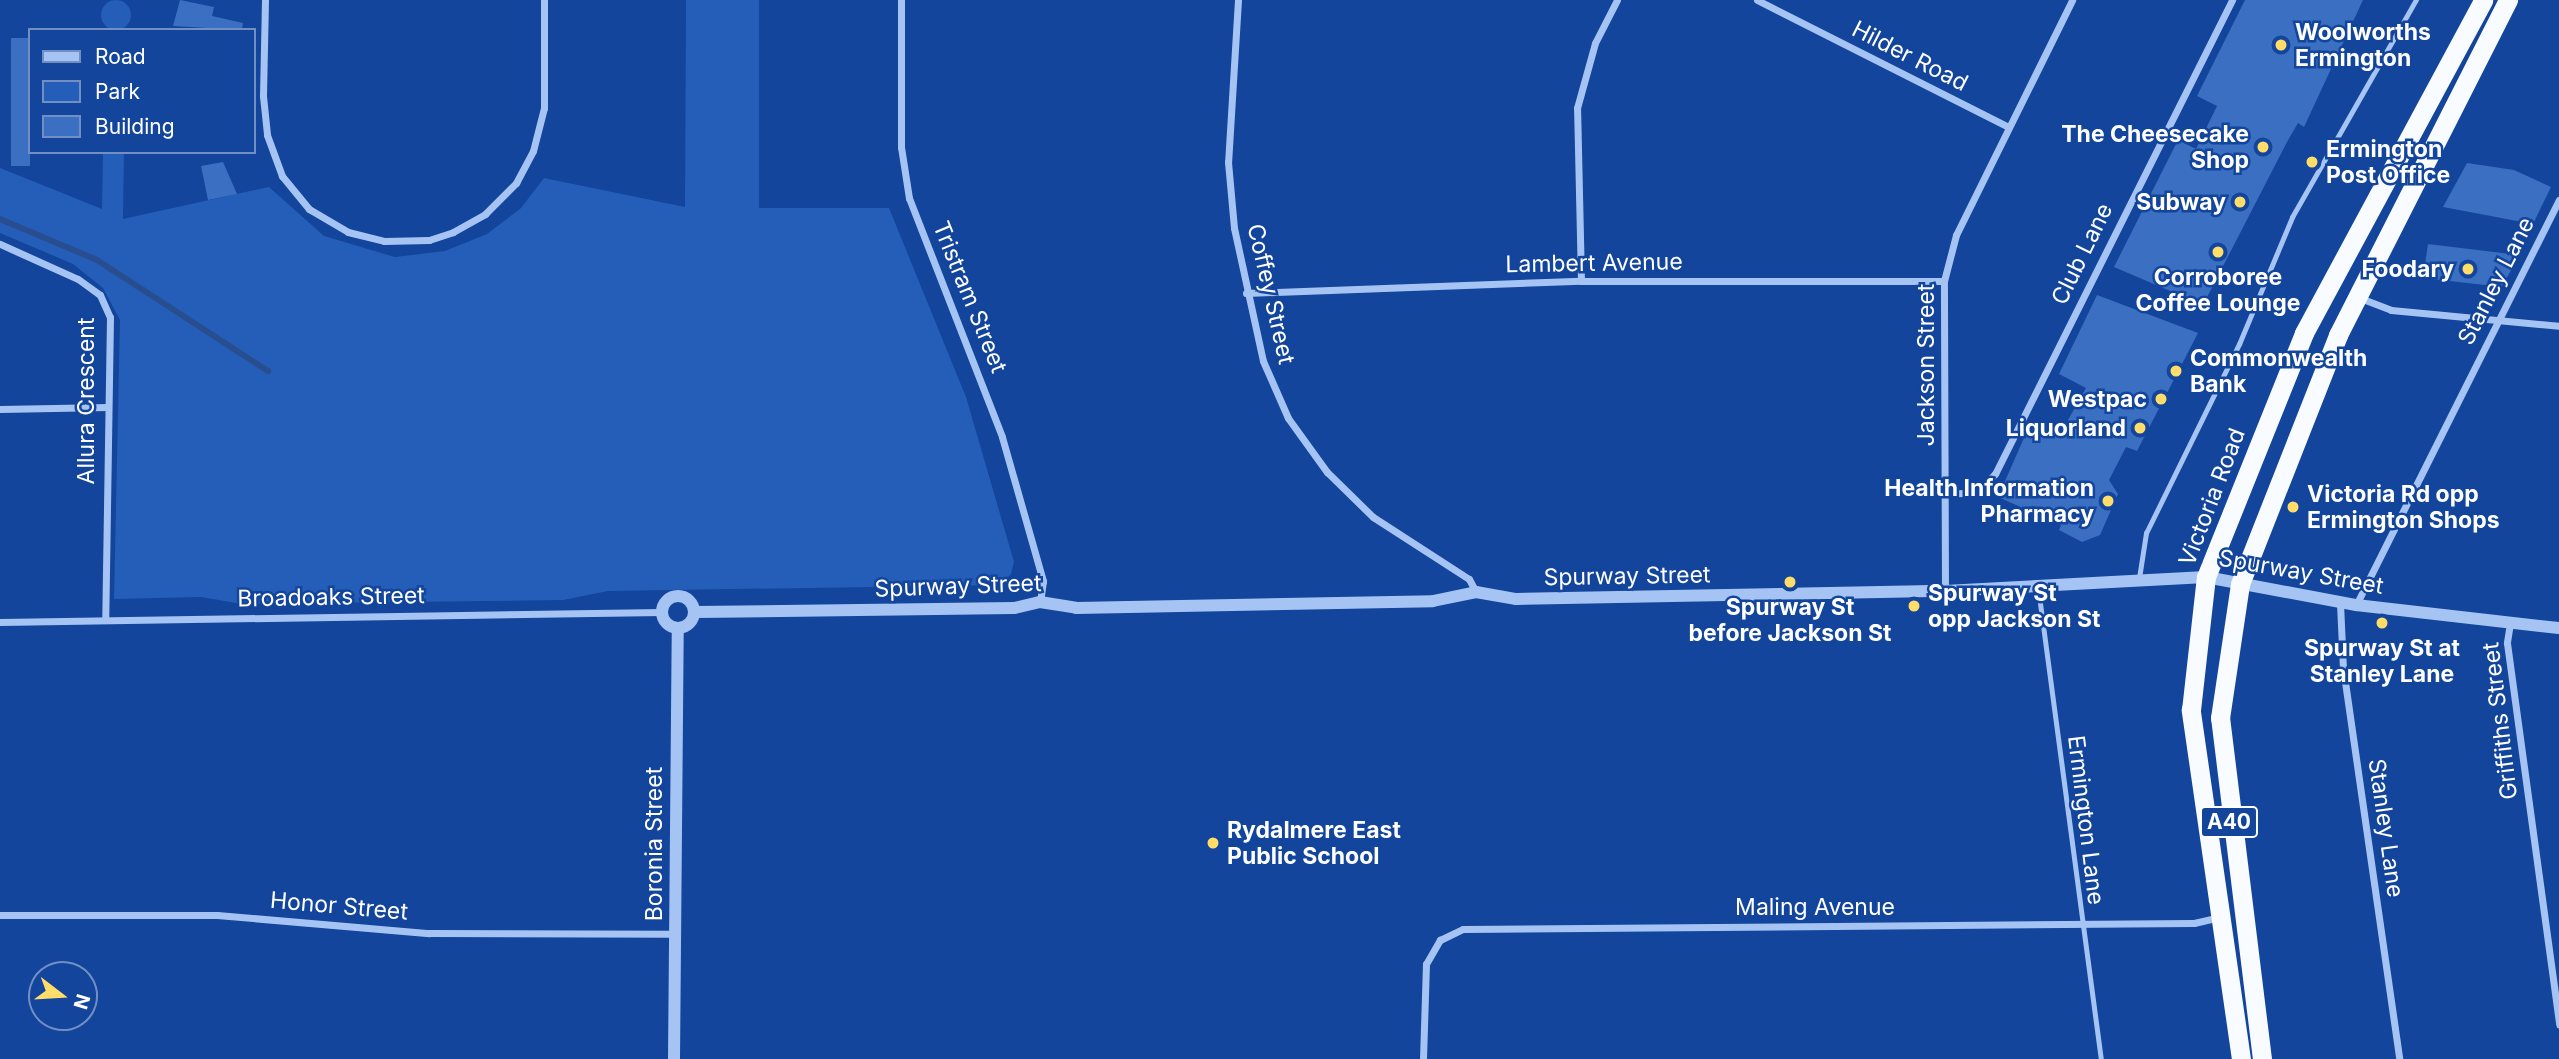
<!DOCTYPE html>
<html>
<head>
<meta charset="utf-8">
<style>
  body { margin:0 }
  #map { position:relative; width:2559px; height:1059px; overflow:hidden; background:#12459b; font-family:Inter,sans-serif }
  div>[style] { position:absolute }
  .green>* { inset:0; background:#245eb9 }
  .round { border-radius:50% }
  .stream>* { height:6px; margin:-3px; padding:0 3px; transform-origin:3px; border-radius:3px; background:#294e8f }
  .building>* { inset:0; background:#3a6fc2; transform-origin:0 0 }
  .service>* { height:5px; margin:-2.5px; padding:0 2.5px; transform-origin:2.5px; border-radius:2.5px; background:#a5c4f4 }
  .minor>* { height:7px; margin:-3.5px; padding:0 3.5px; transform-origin:3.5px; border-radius:3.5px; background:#a5c4f4 }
  .tertiary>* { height:12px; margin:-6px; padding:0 6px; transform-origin:6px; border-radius:6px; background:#a5c4f4 }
  .tertiary>.ring { margin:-6px; padding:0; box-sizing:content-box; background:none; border:12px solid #a5c4f4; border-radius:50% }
  .trunk>* { height:19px; margin:-9.5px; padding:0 9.5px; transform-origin:9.5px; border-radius:9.5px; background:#f8fbff }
  .dots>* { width:19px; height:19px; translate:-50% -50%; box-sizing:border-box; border:4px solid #12459b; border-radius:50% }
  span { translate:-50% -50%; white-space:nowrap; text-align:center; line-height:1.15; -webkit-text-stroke:5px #12459b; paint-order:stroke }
  .shield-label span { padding:2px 5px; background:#12459b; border:2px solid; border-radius:5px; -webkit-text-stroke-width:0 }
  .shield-label { font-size:21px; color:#fff; font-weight:700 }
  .poi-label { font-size:23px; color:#fff; font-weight:700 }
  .left { translate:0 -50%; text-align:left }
  .right { translate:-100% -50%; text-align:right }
  .street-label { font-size:23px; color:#fff }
  .legend { position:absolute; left:28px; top:28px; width:228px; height:126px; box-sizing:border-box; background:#12459b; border:2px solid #718fc3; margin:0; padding:9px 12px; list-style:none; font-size:21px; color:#fff }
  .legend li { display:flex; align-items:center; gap:14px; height:35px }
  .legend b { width:35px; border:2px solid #718fc3 }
  .north { position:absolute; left:28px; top:961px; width:70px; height:70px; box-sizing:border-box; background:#12459b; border:2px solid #718fc3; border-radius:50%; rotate:107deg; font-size:19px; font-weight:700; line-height:28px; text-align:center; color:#fff }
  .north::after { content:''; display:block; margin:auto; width:24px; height:32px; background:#ffdd68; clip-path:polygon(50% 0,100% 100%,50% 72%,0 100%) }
</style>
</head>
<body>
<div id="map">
  <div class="green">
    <i style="clip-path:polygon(686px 0,759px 0,759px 208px,889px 208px,966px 397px,1014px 562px,1011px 574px,1000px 585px,608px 591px,563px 600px,242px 604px,201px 597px,114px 599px,120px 320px,103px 288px,73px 264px,0 233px,0 168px,102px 209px,103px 152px,124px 152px,123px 219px,269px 187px,324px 236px,395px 257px,445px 251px,487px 234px,521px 208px,544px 178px,685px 207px)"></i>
    <i class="round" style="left:101px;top:0;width:30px;height:30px"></i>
  </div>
  <div class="stream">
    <i style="left:0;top:219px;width:105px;rotate:22.9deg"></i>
    <i style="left:97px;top:260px;width:204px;rotate:33deg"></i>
  </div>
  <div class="building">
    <i style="clip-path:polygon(180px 0,214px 7px,212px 16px,243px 23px,242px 30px,173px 26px)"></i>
    <i style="clip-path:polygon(2245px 0,2363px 0,2304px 127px,2298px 123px,2287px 142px,2203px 305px,2114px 267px,2178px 140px,2196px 149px,2217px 106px,2197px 96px)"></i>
    <i style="left:11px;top:38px;width:19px;height:128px"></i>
    <i style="clip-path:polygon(223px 162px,237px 194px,208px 200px,201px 166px)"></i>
    <i style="clip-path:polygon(2467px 163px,2514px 170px,2551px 187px,2533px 224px,2443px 207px)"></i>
    <i style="clip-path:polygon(2428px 244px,2519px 255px,2502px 287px,2423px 278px)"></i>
    <i style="clip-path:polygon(2097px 295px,2198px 333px,2137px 451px,2126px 447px,2109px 480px,2118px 494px,2100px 535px,2082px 542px,2059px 530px,2061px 525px,1998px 497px,2031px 422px,2059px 436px,2086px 388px,2059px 374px)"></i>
  </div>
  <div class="service">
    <i style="left:2139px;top:578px;width:46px;rotate:-81.2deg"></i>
    <i style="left:2146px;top:533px;width:211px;rotate:-63.8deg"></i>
    <i style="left:2239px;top:344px;width:138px;rotate:-67.3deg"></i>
    <i style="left:2292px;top:217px;width:250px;rotate:-60.3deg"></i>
    <i style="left:2038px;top:588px;width:475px;rotate:82.4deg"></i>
  </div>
  <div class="minor">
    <i style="left:265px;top:0;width:96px;rotate:91.2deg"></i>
    <i style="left:263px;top:96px;width:39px;rotate:84deg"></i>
    <i style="left:267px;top:135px;width:44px;rotate:69.9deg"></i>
    <i style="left:282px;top:176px;width:43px;rotate:50.7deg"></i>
    <i style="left:309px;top:209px;width:45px;rotate:30.5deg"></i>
    <i style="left:348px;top:232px;width:37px;rotate:14deg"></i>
    <i style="left:384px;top:241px;width:45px;rotate:-1.3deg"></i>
    <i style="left:429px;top:240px;width:25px;rotate:-18deg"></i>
    <i style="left:453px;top:232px;width:37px;rotate:-29deg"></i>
    <i style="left:485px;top:214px;width:44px;rotate:-45deg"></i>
    <i style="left:516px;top:183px;width:36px;rotate:-62deg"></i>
    <i style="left:533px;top:151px;width:44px;rotate:-75.7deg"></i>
    <i style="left:544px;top:108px;width:108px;rotate:-90deg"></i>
    <i style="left:901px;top:0;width:147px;rotate:90deg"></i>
    <i style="left:901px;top:147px;width:52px;rotate:81.1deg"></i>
    <i style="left:909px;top:198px;width:256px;rotate:68.7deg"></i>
    <i style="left:1002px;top:437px;width:150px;rotate:74.1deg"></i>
    <i style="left:1043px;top:581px;width:21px;rotate:98deg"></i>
    <i style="left:1238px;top:0;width:162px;rotate:93.5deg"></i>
    <i style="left:1228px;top:162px;width:66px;rotate:84.8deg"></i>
    <i style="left:1234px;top:228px;width:136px;rotate:77.7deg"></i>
    <i style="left:1263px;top:361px;width:62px;rotate:66.3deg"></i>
    <i style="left:1288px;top:418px;width:67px;rotate:54.2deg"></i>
    <i style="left:1327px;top:472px;width:64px;rotate:44.4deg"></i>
    <i style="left:1373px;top:517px;width:114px;rotate:32.9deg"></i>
    <i style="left:1469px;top:579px;width:15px;rotate:62deg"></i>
    <i style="left:1757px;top:0;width:281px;rotate:26.8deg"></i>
    <i style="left:0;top:244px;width:85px;rotate:24.2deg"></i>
    <i style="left:78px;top:279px;width:27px;rotate:36deg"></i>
    <i style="left:100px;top:295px;width:24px;rotate:66deg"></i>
    <i style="left:110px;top:317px;width:303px;rotate:90.9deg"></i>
    <i style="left:1581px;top:281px;width:173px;rotate:-91.3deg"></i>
    <i style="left:1577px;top:108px;width:67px;rotate:-74.5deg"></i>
    <i style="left:1595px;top:43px;width:48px;rotate:-62.9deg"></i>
    <i style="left:1246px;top:293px;width:335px;rotate:-2.1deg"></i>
    <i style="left:1581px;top:281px;width:363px"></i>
    <i style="left:2360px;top:298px;width:33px;rotate:21deg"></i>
    <i style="left:2391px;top:310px;width:169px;rotate:5.4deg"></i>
    <i style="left:0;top:409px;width:108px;rotate:-1.1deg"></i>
    <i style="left:1944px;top:494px;width:34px;rotate:-3deg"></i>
    <i style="left:1978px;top:492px;width:25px;rotate:-47deg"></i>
    <i style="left:1995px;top:474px;width:530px;rotate:-63.43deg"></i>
    <i style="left:1945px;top:591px;width:310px;rotate:-90.2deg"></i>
    <i style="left:1944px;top:281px;width:48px;rotate:-75.4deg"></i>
    <i style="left:1956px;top:235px;width:262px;rotate:-63.7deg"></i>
    <i style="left:2340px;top:603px;width:65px;rotate:87.4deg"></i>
    <i style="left:2343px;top:668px;width:395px;rotate:81.8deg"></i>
    <i style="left:2356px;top:605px;width:453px;rotate:-63.4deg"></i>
    <i style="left:0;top:622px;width:662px;rotate:-0.87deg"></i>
    <i style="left:2510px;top:623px;width:20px;rotate:99deg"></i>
    <i style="left:2507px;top:643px;width:385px;rotate:82.2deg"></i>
    <i style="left:0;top:915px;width:217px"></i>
    <i style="left:217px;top:915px;width:213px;rotate:4.9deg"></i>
    <i style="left:429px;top:933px;width:245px;rotate:0.2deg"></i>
    <i style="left:1423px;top:1059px;width:95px;rotate:-88.2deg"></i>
    <i style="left:1426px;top:964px;width:28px;rotate:-60deg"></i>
    <i style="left:1440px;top:940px;width:25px;rotate:-26deg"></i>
    <i style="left:1463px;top:929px;width:731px;rotate:-0.47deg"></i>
    <i style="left:2194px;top:923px;width:26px;rotate:-13deg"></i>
  </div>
  <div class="tertiary">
    <i class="ring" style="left:662px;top:596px;width:20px;height:20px"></i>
    <i style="left:695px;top:612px;width:319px;rotate:-0.7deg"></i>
    <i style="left:1014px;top:608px;width:27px;rotate:-13deg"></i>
    <i style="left:1040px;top:602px;width:36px;rotate:9deg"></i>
    <i style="left:1076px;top:608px;width:357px;rotate:-1.1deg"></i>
    <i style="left:1433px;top:601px;width:44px;rotate:-11.8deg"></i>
    <i style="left:1476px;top:592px;width:41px;rotate:9.9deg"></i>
    <i style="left:1516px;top:599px;width:429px;rotate:-1.1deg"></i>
    <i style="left:1945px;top:591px;width:261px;rotate:-3.1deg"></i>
    <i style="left:2206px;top:577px;width:153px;rotate:10.6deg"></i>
    <i style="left:2356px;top:605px;width:204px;rotate:6.5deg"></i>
    <i style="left:674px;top:1059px;width:431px;rotate:-89.5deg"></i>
  </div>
  <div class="trunk">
    <i style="left:2241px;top:1059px;width:353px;rotate:-98.2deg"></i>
    <i style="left:2191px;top:710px;width:134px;rotate:-83.6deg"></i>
    <i style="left:2206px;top:577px;width:263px;rotate:-68.1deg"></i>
    <i style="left:2304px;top:333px;width:378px;rotate:-61.7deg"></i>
    <i style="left:2262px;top:1059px;width:344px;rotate:-97deg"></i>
    <i style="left:2220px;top:718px;width:135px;rotate:-81.5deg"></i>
    <i style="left:2240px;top:584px;width:268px;rotate:-68.5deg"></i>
    <i style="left:2338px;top:335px;width:376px;rotate:-63.1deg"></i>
  </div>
  <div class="dots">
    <i style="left:2281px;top:45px;background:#ffdd68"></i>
    <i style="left:2263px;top:147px;background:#ffdd68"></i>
    <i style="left:2312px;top:162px;background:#ffdd68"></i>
    <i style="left:2240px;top:202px;background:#ffdd68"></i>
    <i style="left:2218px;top:252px;background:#ffdd68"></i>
    <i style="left:2468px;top:269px;background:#ffdd68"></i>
    <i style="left:2176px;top:371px;background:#ffdd68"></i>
    <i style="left:2161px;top:399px;background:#ffdd68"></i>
    <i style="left:2140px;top:428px;background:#ffdd68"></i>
    <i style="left:2108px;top:501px;background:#ffdd68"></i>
    <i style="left:2293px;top:507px;background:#ffdd68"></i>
    <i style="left:1790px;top:582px;background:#ffdd68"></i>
    <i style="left:1914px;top:606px;background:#ffdd68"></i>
    <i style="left:2382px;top:623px;background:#ffdd68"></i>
    <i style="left:1213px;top:843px;background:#ffdd68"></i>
  </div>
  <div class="shield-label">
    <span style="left:2229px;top:822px">A40</span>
  </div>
  <div class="poi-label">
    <span class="left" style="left:2295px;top:45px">Woolworths<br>Ermington</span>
    <span class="right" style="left:2249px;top:147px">The Cheesecake<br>Shop</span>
    <span class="left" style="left:2326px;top:162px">Ermington<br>Post Office</span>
    <span class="right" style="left:2226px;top:202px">Subway</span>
    <span class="right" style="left:2454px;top:269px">Foodary</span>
    <span style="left:2218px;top:290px">Corroboree<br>Coffee Lounge</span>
    <span class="left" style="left:2190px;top:371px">Commonwealth<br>Bank</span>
    <span class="right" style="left:2147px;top:399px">Westpac</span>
    <span class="right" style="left:2126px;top:428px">Liquorland</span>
    <span class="right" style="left:2094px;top:501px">Health Information<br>Pharmacy</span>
    <span class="left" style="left:2307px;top:507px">Victoria Rd opp<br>Ermington Shops</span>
    <span class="left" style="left:1928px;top:606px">Spurway St<br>opp Jackson St</span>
    <span style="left:1790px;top:620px">Spurway St<br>before Jackson St</span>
    <span style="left:2382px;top:661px">Spurway St at<br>Stanley Lane</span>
    <span class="left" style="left:1227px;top:843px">Rydalmere East<br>Public School</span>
  </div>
  <div class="street-label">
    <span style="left:1910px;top:56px;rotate:27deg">Hilder Road</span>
    <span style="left:2082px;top:254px;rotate:-64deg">Club Lane</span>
    <span style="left:1594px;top:263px;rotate:-1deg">Lambert Avenue</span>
    <span style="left:2496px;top:281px;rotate:-63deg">Stanley Lane</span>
    <span style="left:1271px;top:294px;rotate:77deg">Coffey Street</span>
    <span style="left:970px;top:297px;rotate:68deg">Tristram Street</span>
    <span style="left:1926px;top:365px;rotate:-90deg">Jackson Street</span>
    <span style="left:86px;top:401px;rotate:-90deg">Allura Crescent</span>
    <span style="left:2212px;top:497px;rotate:-69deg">Victoria Road</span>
    <span style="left:2301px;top:572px;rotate:10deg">Spurway Street</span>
    <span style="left:1627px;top:576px;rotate:-1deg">Spurway Street</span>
    <span style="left:958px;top:586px;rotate:-2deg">Spurway Street</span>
    <span style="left:331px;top:597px;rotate:-1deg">Broadoaks Street</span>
    <span style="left:2500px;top:721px;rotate:-97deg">Griffiths Street</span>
    <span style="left:2086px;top:820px;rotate:83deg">Ermington Lane</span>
    <span style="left:2386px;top:828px;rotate:82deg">Stanley Lane</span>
    <span style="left:654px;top:844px;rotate:-90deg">Boronia Street</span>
    <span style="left:339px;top:906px;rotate:5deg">Honor Street</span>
    <span style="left:1815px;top:907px">Maling Avenue</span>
  </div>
  <ul class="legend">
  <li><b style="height:9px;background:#a5c4f4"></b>Road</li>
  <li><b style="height:19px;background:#245eb9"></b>Park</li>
  <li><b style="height:19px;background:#3a6fc2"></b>Building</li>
  </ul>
  <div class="north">N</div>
</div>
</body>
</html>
